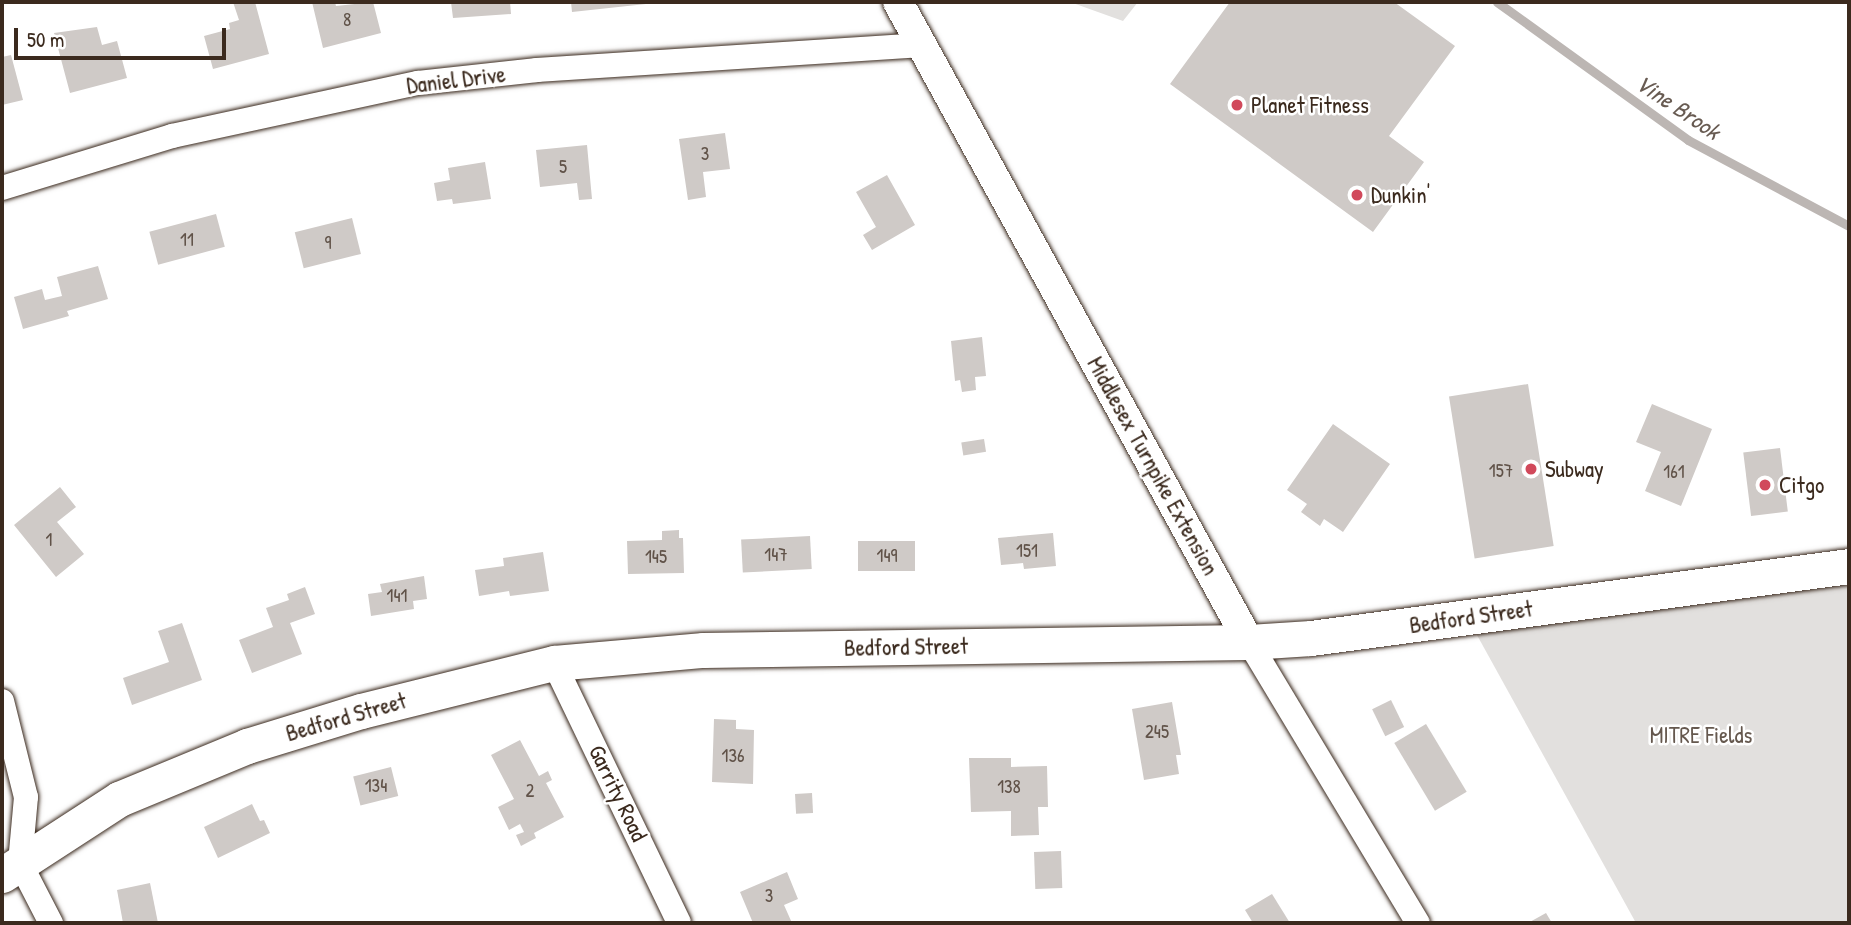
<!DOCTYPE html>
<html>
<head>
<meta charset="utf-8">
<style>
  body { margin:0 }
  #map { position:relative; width:1851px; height:925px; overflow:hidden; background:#fff; font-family:"Patrick Hand",sans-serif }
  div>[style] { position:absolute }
  .green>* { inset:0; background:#e2e0de }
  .stream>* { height:9px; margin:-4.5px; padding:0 4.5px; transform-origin:4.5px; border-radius:4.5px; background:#bcb6b3 }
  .building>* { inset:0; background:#cfcac7; transform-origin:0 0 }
  .roads { filter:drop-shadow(0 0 2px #3b2a1e) drop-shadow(0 0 2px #3b2a1e) }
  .minor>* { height:24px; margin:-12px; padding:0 12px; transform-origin:12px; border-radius:12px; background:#fff }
  .tertiary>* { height:30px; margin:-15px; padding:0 15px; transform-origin:15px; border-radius:15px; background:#fff }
  .secondary>* { height:35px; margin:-17.5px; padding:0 17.5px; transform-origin:17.5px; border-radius:17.5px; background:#fff }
  .dots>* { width:19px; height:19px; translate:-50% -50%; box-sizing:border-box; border:4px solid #fff; border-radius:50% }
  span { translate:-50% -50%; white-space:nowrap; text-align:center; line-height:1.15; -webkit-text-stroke:5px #fff; paint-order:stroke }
  .number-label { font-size:19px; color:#605248 }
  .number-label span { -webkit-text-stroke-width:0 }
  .street-label { font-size:23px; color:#3b2a1e }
  .poi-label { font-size:23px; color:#3b2a1e }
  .left { translate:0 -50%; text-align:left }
  .park-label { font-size:23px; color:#65584e }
  .water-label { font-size:24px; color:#685b52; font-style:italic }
  .frame { position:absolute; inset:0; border:4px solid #3b2a1e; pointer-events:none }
  .scale { position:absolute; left:14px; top:28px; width:212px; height:32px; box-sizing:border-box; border:4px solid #3b2a1e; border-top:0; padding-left:9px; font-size:21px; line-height:24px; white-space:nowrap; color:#3b2a1e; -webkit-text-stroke:5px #fff; paint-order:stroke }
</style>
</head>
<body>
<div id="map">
  <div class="green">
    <i style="clip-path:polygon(1070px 2px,1138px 2px,1123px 21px)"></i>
    <i style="clip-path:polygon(1849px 566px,1849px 923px,1636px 923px,1467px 617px)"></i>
  </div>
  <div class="stream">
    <i style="left:1497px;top:2px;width:236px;rotate:35.8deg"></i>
    <i style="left:1688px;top:140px;width:183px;rotate:28.1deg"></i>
  </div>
  <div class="building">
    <i style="clip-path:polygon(233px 2px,255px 2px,269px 54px,213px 69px,204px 36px,230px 29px,229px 23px,239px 20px)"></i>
    <i style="clip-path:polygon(312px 2px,335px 2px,336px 6px,373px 2px,381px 33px,323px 48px)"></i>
    <i style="clip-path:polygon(451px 2px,510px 2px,511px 14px,453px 18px)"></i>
    <i style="clip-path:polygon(571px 2px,646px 2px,646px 4px,572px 12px)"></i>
    <i style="clip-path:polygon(1230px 2px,1394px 2px,1455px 46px,1389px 136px,1424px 162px,1373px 232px,1170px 84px)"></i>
    <i style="clip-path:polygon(97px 27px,102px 45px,117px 41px,127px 78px,70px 93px,54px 33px)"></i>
    <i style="clip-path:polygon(11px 55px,23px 100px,2px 105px,2px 57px)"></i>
    <i style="clip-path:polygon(725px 133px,730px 169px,703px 172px,706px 197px,688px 200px,679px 139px)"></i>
    <i style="clip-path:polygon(587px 145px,592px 199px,579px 200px,577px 183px,540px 187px,536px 150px)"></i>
    <i style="clip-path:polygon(485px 162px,491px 199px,453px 204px,452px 199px,437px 201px,434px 183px,450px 180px,448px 168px)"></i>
    <i style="clip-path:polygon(887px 175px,915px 225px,872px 250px,863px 235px,876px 227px,856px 192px)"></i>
    <i style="left:216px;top:214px;width:34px;height:69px;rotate:75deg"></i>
    <i style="left:352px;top:218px;width:37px;height:59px;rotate:76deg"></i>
    <i style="clip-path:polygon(98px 266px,108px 299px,67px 311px,69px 316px,23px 329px,14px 297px,42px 289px,45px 300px,62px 296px,57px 277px)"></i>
    <i style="clip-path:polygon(982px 337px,986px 376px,975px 377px,976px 390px,962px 392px,960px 380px,955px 381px,951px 341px)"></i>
    <i style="left:1528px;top:384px;width:164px;height:80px;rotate:81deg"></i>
    <i style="clip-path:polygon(1652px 404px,1712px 429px,1681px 506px,1645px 491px,1661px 452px,1636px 442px)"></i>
    <i style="clip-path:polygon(1333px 424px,1390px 464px,1343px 532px,1324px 519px,1320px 526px,1301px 512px,1307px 504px,1287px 490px)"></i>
    <i style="left:984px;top:439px;width:13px;height:23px;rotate:81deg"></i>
    <i style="left:1780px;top:448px;width:64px;height:37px;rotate:83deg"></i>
    <i style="clip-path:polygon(60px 487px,76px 507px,57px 522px,84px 554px,56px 577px,14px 525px)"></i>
    <i style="clip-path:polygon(679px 530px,679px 538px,683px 538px,684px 573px,628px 574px,627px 541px,662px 540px,662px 531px)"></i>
    <i style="clip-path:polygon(1053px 533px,1056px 566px,1024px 569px,1023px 563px,1001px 565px,998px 538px)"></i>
    <i style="left:810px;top:536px;width:33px;height:69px;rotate:87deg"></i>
    <i style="left:858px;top:541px;width:57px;height:30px"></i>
    <i style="clip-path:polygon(543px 552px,549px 591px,510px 596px,509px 591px,479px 596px,475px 570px,504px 566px,503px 558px)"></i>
    <i style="clip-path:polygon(424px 576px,427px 599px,413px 601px,414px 609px,371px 616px,368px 594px,382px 592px,380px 584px)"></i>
    <i style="clip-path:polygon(305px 587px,315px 614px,290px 623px,302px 654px,252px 673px,239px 640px,273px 627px,266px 608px,289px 600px,287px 594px)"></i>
    <i style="clip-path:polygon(182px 623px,202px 680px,132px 705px,123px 678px,169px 662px,158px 631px)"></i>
    <i style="left:1391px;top:700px;width:30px;height:21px;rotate:64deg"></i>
    <i style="clip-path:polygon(1172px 702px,1181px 755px,1176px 755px,1179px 774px,1144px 780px,1132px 709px)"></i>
    <i style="clip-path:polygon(714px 719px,736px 720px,736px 729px,754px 730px,753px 784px,712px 782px)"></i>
    <i style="left:1426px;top:724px;width:79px;height:37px;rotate:59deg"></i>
    <i style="clip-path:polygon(520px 740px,539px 776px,548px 771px,552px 780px,546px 783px,564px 817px,534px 833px,536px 838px,521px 846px,516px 835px,524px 832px,520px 824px,509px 830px,498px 807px,514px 799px,491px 755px)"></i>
    <i style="clip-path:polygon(969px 758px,1011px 758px,1011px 767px,1047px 766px,1048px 807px,1038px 807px,1039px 835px,1011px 836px,1011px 811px,971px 812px)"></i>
    <i style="left:391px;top:767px;width:30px;height:39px;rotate:76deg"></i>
    <i style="left:812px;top:793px;width:20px;height:17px;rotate:87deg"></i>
    <i style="clip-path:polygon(252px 804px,260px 821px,264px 820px,270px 833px,218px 858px,204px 827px)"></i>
    <i style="left:1061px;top:851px;width:37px;height:27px;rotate:88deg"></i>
    <i style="clip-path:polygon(787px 872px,798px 899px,784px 905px,792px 923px,753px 923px,740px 892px)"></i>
    <i style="clip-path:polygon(150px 883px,158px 923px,123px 923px,117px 890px)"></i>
    <i style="clip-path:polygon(1272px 894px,1290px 923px,1253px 923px,1245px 910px)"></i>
    <i style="clip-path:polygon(1546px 913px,1552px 923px,1528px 923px)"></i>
  </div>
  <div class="roads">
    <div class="minor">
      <i style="left:2px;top:188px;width:178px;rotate:-17deg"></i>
      <i style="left:172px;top:136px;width:252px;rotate:-12.2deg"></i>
      <i style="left:418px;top:83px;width:120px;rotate:-6.2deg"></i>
      <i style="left:537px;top:70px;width:386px;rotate:-3.7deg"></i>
      <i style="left:1249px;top:642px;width:328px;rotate:59deg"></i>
      <i style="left:554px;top:663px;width:288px;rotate:64.3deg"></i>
      <i style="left:2px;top:701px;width:99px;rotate:76deg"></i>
      <i style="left:26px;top:797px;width:66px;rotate:95.2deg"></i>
      <i style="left:20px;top:863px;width:68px;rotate:62.7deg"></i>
    </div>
    <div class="tertiary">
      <i style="left:898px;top:2px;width:730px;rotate:61.26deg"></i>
    </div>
    <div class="secondary">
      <i style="left:2px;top:875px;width:140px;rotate:-33deg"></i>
      <i style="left:119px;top:799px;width:139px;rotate:-22.5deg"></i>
      <i style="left:247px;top:746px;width:119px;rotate:-17.1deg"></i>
      <i style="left:361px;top:711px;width:199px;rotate:-14deg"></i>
      <i style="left:554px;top:663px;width:150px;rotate:-5deg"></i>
      <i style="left:703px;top:650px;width:546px;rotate:-0.84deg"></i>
      <i style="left:1249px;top:642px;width:62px;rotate:-3.7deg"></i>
      <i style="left:1311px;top:638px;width:543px;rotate:-7.62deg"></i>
    </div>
  </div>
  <div class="dots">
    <i style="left:1237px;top:105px;background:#d1495b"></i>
    <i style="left:1357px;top:195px;background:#d1495b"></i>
    <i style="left:1531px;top:469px;background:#d1495b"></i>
    <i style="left:1765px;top:485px;background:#d1495b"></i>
  </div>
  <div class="number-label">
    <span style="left:347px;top:20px">8</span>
    <span style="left:705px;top:154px">3</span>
    <span style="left:563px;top:167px">5</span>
    <span style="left:187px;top:240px">11</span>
    <span style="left:328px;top:243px">9</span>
    <span style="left:1501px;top:471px">157</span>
    <span style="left:1674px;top:472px">161</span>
    <span style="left:49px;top:540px">1</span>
    <span style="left:1027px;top:551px">151</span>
    <span style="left:776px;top:555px">147</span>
    <span style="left:887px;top:556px">149</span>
    <span style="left:656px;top:557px">145</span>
    <span style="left:397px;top:596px">141</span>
    <span style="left:1157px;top:732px">245</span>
    <span style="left:733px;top:756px">136</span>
    <span style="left:376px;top:786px">134</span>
    <span style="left:1009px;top:787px">138</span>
    <span style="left:530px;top:791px">2</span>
    <span style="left:769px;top:896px">3</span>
  </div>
  <div class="street-label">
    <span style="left:456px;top:80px;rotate:-7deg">Daniel Drive</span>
    <span style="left:1153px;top:466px;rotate:61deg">Middlesex Turnpike Extension</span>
    <span style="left:1471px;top:617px;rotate:-8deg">Bedford Street</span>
    <span style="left:906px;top:647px;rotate:-1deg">Bedford Street</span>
    <span style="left:346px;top:717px;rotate:-16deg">Bedford Street</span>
    <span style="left:618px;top:793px;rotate:64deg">Garrity Road</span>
  </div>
  <div class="poi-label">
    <span class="left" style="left:1251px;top:105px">Planet Fitness</span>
    <span class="left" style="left:1371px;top:195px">Dunkin'</span>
    <span class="left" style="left:1545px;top:469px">Subway</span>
    <span class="left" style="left:1779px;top:485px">Citgo</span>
  </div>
  <div class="park-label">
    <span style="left:1701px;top:735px">MITRE Fields</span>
  </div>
  <div class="water-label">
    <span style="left:1678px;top:107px;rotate:34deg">Vine Brook</span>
  </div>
  <div class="frame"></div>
  <div class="scale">50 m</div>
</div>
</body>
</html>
